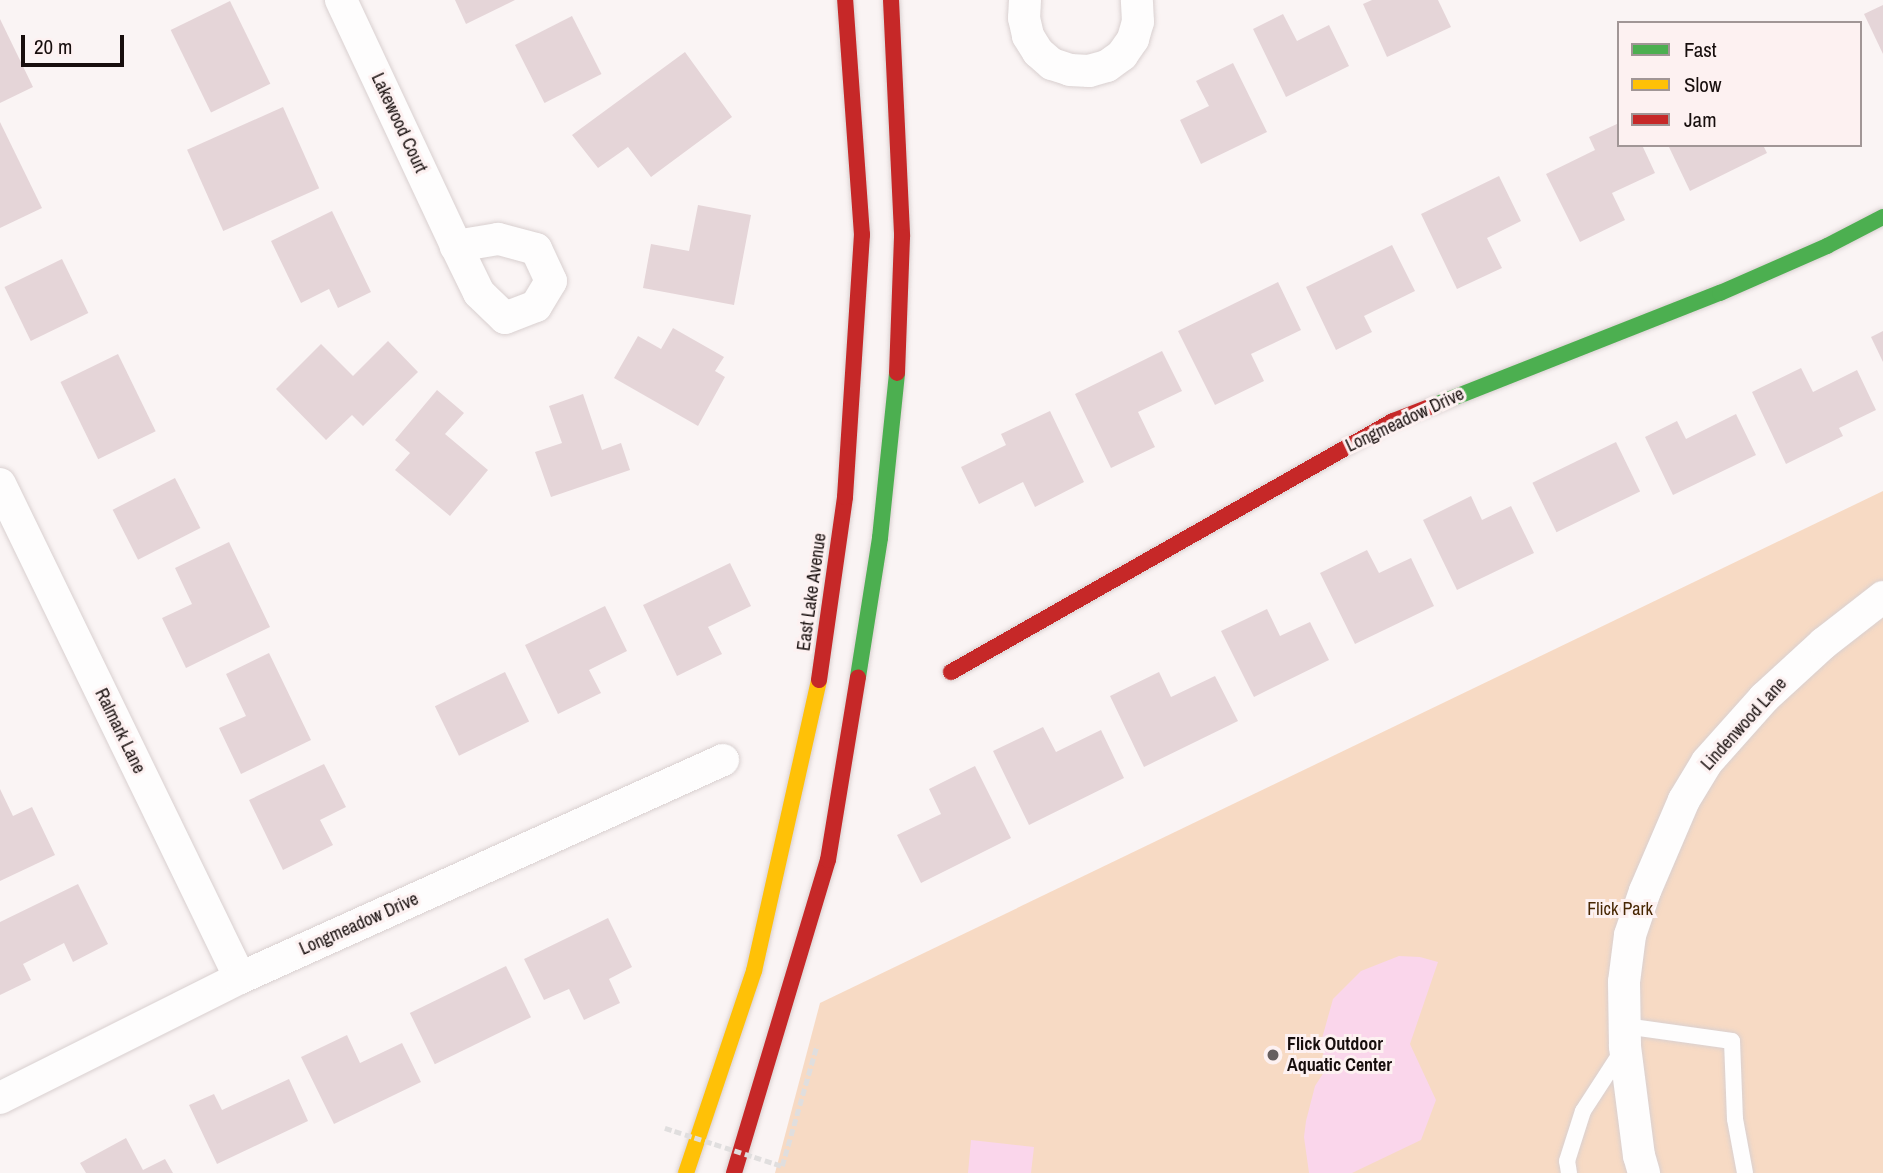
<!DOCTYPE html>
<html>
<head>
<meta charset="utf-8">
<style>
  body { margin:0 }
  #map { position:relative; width:1883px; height:1173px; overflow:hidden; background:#faf4f4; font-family:"Archivo Narrow",sans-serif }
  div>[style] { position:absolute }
  .green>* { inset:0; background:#f7dac4 }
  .water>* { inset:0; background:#fad6eb }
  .building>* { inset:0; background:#e5d5d8; transform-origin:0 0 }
  .path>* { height:4.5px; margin-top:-2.25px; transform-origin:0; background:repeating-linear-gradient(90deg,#e0dede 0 7px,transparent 0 10.5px) }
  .roads { filter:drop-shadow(0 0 2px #d9d0d0) drop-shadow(0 0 2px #d9d0d0) }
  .lane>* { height:16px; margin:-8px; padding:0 8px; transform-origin:8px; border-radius:8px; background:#fefdfd }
  .street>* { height:32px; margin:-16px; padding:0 16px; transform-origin:16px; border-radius:16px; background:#fefdfd }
  .fast>* { height:16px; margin:-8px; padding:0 8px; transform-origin:8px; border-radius:8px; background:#4caf50 }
  .slow>* { height:16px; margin:-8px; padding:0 8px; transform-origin:8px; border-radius:8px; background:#ffc107 }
  .jam>* { height:16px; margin:-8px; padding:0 8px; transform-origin:8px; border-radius:8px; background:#c62828 }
  .path-bridge>* { height:4.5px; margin-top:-2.25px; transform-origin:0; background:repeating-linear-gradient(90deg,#e0dede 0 7px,transparent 0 10.5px) }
  .dots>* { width:19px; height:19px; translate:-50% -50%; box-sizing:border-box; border:4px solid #fdf1f1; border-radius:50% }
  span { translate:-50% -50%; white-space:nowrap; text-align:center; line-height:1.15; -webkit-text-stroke:6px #fdf1f1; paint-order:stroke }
  .street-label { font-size:18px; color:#170e0d }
  .park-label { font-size:18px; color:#472602 }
  .poi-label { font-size:18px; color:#170e0d; font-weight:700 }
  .left { translate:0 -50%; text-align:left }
  .legend { position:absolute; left:1617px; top:21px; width:245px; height:126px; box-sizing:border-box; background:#fdf1f1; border:2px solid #a19696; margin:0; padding:9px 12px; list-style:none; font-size:21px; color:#170e0d }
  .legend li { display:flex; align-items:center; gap:14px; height:35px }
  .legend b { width:35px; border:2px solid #a19696 }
  .scale { position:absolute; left:21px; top:35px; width:103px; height:32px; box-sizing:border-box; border:4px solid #170e0d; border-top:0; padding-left:9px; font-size:21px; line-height:24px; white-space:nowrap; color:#170e0d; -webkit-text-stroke:5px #fdf1f1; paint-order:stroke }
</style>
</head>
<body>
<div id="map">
  <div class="green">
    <i style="clip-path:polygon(1883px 491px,1883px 1173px,775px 1173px,820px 1003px)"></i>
  </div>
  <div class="water">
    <i style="clip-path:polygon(1399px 956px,1420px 957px,1438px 962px,1410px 1044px,1436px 1100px,1421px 1140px,1352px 1173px,1309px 1173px,1304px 1137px,1306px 1121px,1315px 1086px,1326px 1069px,1321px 1042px,1333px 999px,1361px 971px)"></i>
    <i style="clip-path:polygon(971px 1140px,1034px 1147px,1031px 1173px,968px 1173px)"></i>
  </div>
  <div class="building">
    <i style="clip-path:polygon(455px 0,515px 0,466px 24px)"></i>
    <i style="clip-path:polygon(1372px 0,1438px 0,1451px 27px,1387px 57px,1363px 4px)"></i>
    <i style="left:230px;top:1px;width:92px;height:66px;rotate:64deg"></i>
    <i style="clip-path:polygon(1883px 5px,1883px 54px,1864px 14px)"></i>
    <i style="clip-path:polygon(1283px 14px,1297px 41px,1329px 25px,1349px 66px,1286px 97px,1253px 29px)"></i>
    <i style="left:572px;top:16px;width:65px;height:64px;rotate:63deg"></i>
    <i style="clip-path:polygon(0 19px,33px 87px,0 103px)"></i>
    <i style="clip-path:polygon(685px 52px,732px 117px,651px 177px,628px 147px,598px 168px,572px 135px)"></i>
    <i style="clip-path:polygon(1233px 63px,1267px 132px,1201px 164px,1180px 120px,1209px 106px,1196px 81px)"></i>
    <i style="left:283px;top:107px;width:89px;height:105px;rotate:66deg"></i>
    <i style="clip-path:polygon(0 122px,42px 208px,0 228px)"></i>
    <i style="clip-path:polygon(1619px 123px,1619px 145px,1642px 145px,1655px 173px,1612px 193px,1625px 220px,1580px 242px,1546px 174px,1595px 150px,1589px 137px)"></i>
    <i style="clip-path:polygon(1668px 145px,1763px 145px,1767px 153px,1690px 191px)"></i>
    <i style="clip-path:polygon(1499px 176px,1521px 221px,1487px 238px,1502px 268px,1457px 289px,1421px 214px)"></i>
    <i style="clip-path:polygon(698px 205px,751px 215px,734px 305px,643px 288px,651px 244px,689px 251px)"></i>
    <i style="clip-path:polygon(332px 211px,371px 292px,338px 308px,329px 289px,301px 303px,271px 241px)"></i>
    <i style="clip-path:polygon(1392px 245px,1415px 291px,1364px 316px,1372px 332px,1336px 350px,1306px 287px)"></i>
    <i style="left:62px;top:259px;width:60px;height:64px;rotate:64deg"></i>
    <i style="clip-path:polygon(1278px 282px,1301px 330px,1251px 354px,1264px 381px,1215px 405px,1178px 331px)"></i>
    <i style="clip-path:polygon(673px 328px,724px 357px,715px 371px,725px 377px,698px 426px,614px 378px,638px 336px,661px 349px)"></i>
    <i style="clip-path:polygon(1883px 331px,1883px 362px,1871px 337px)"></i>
    <i style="clip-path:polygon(388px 341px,418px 372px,363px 426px,352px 415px,326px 440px,276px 389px,321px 344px,353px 376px)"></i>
    <i style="clip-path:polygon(1162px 351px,1182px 391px,1138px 412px,1155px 447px,1111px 468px,1075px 394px)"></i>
    <i style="left:118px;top:354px;width:86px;height:64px;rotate:64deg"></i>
    <i style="clip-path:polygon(1801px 368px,1813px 392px,1857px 370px,1876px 410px,1839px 428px,1843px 436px,1786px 464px,1752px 392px)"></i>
    <i style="clip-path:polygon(437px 390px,464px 413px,445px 434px,488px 470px,450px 516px,395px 470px,410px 453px,395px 440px)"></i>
    <i style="clip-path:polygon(583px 394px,602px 450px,621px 443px,630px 470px,551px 497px,535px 452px,562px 443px,549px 406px)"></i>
    <i style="clip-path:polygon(1050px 411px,1084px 482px,1035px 507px,1023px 482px,979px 504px,961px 467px,1006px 445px,1001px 434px)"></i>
    <i style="clip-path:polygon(1736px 414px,1756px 455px,1673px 495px,1645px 437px,1677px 421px,1686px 439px)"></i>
    <i style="left:1616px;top:442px;width:55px;height:93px;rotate:64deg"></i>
    <i style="left:175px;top:478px;width:56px;height:70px;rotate:63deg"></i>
    <i style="clip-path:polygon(1471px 496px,1482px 520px,1511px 506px,1534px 553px,1457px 590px,1423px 520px)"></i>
    <i style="clip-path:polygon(229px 542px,270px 627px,186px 668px,162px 618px,192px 604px,175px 568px)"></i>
    <i style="clip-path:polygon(1367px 550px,1379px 573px,1411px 558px,1434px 606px,1355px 644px,1320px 573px)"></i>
    <i style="clip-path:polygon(730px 563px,751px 606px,708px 627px,722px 654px,677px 676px,643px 605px)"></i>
    <i style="clip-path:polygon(605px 606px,627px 651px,589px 670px,601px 693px,558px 714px,525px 645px)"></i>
    <i style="clip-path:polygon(1267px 609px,1280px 636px,1310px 622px,1329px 660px,1254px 697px,1221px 631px)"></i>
    <i style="clip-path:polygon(269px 653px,311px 740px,241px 774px,219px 728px,246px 716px,226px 674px)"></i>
    <i style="left:505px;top:672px;width:55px;height:78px;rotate:64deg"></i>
    <i style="clip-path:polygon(1159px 672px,1171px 697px,1215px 676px,1238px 721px,1144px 767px,1110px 696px)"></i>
    <i style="clip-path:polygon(1043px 727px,1056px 752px,1101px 730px,1124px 778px,1029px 825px,993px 751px)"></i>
    <i style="clip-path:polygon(324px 764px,346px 807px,320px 820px,333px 845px,283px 870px,249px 800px)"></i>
    <i style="clip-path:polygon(975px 766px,1011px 838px,921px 883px,897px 835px,941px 814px,929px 789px)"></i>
    <i style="clip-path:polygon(0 789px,13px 816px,32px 807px,55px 855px,0 881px)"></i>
    <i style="clip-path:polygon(78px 884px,108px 944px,73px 962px,64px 943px,23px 964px,31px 980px,0 995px,0 922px)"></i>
    <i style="clip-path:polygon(608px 918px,632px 967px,609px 979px,620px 1003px,584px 1020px,569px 989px,544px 1000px,524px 959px)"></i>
    <i style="left:506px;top:966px;width:57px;height:107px;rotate:64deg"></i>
    <i style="clip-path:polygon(347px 1035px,360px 1063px,402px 1043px,421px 1082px,334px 1124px,301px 1057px)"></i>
    <i style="clip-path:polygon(289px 1079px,308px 1121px,217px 1164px,189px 1105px,214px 1094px,222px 1110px)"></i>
    <i style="clip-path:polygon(126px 1138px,143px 1170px,165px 1159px,173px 1173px,86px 1173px,80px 1163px)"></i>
  </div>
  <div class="path">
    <i style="left:782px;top:1166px;width:126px;rotate:-73.9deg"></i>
  </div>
  <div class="roads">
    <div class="lane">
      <i style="left:1625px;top:1026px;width:108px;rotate:8deg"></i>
      <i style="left:1732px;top:1041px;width:78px;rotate:87.8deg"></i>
      <i style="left:1735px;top:1119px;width:55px;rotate:79.5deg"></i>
      <i style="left:1569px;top:1173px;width:12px;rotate:-99deg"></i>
      <i style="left:1567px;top:1161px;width:52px;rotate:-72.3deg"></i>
      <i style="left:1583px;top:1111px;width:72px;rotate:-57deg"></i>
    </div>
    <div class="street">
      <i style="left:341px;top:0;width:272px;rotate:64.9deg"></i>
      <i style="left:456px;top:246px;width:52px;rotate:63.9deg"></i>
      <i style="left:479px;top:293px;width:36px;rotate:44deg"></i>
      <i style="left:505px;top:318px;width:33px;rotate:-21deg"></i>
      <i style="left:536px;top:306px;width:29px;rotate:-59deg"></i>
      <i style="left:551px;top:281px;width:35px;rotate:-115deg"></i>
      <i style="left:536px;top:249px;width:39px;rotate:-165deg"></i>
      <i style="left:498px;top:239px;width:43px;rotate:170.5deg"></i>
      <i style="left:1025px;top:0;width:18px;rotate:93deg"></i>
      <i style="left:1024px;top:18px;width:18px;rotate:77deg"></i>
      <i style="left:1028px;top:36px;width:19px;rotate:58deg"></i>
      <i style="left:1038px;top:52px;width:18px;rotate:41deg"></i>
      <i style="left:1052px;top:64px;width:19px;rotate:18deg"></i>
      <i style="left:1070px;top:70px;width:19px;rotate:3deg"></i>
      <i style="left:1089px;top:71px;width:19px;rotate:-16deg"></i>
      <i style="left:1107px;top:66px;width:19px;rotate:-36deg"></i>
      <i style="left:1122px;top:55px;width:19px;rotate:-55deg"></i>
      <i style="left:1133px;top:39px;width:18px;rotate:-74deg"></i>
      <i style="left:1138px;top:22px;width:22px;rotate:-93deg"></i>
      <i style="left:0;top:484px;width:549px;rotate:64.09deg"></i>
      <i style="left:0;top:1098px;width:268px;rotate:-26.6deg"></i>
      <i style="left:240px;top:978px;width:530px;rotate:-24.29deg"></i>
      <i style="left:1644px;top:1173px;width:18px;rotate:-106deg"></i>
      <i style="left:1639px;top:1156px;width:111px;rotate:-97.3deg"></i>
      <i style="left:1625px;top:1046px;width:64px;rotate:-90.9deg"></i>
      <i style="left:1624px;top:982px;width:47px;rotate:-82.7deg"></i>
      <i style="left:1630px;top:935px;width:46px;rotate:-71.2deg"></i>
      <i style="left:1645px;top:891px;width:99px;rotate:-66.8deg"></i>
      <i style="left:1684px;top:800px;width:44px;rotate:-58.8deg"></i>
      <i style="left:1707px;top:762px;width:86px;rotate:-48.3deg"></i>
      <i style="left:1764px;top:698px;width:81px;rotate:-42.5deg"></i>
      <i style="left:1824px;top:643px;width:75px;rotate:-37.9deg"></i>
    </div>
    <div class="fast">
      <i style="left:1435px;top:405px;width:306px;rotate:-21.5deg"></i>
      <i style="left:1720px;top:293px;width:117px;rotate:-23.7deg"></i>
      <i style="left:1827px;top:246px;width:63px;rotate:-27.4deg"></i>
      <i style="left:858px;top:677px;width:141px;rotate:-81deg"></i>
      <i style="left:880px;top:538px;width:166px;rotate:-84.1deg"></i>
    </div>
    <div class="slow">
      <i style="left:686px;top:1173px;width:213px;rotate:-71.4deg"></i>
      <i style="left:754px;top:971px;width:298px;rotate:-77.4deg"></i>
    </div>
    <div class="jam">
      <i style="left:891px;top:0;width:237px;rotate:87.3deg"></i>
      <i style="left:902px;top:237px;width:136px;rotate:92.1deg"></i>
      <i style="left:951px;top:672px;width:508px;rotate:-29.59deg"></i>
      <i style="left:1393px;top:421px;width:45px;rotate:-20.9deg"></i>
      <i style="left:819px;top:680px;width:185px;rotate:-81.9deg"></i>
      <i style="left:845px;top:497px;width:263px;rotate:-86.3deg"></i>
      <i style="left:862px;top:235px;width:236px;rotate:-94.1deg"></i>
      <i style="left:734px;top:1173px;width:327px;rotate:-73.3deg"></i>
      <i style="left:828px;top:860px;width:185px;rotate:-80.7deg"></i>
    </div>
  </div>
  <div class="path-bridge">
    <i style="left:665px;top:1128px;width:123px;rotate:18deg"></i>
  </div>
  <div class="dots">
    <i style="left:1273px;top:1055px;background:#665e5e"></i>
  </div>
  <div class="street-label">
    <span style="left:399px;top:123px;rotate:65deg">Lakewood Court</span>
    <span style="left:1405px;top:420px;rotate:-25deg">Longmeadow Drive</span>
    <span style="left:812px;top:592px;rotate:-82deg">East Lake Avenue</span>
    <span style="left:1744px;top:724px;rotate:-48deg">Lindenwood Lane</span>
    <span style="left:120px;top:731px;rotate:64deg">Ralmark Lane</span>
    <span style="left:359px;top:924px;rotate:-24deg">Longmeadow Drive</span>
  </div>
  <div class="park-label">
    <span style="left:1620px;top:909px">Flick Park</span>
  </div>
  <div class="poi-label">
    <span class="left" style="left:1287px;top:1055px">Flick Outdoor<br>Aquatic Center</span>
  </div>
  <ul class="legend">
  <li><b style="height:9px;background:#4caf50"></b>Fast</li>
  <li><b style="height:9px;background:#ffc107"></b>Slow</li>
  <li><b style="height:9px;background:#c62828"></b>Jam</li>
  </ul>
  <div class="scale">20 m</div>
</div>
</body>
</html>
